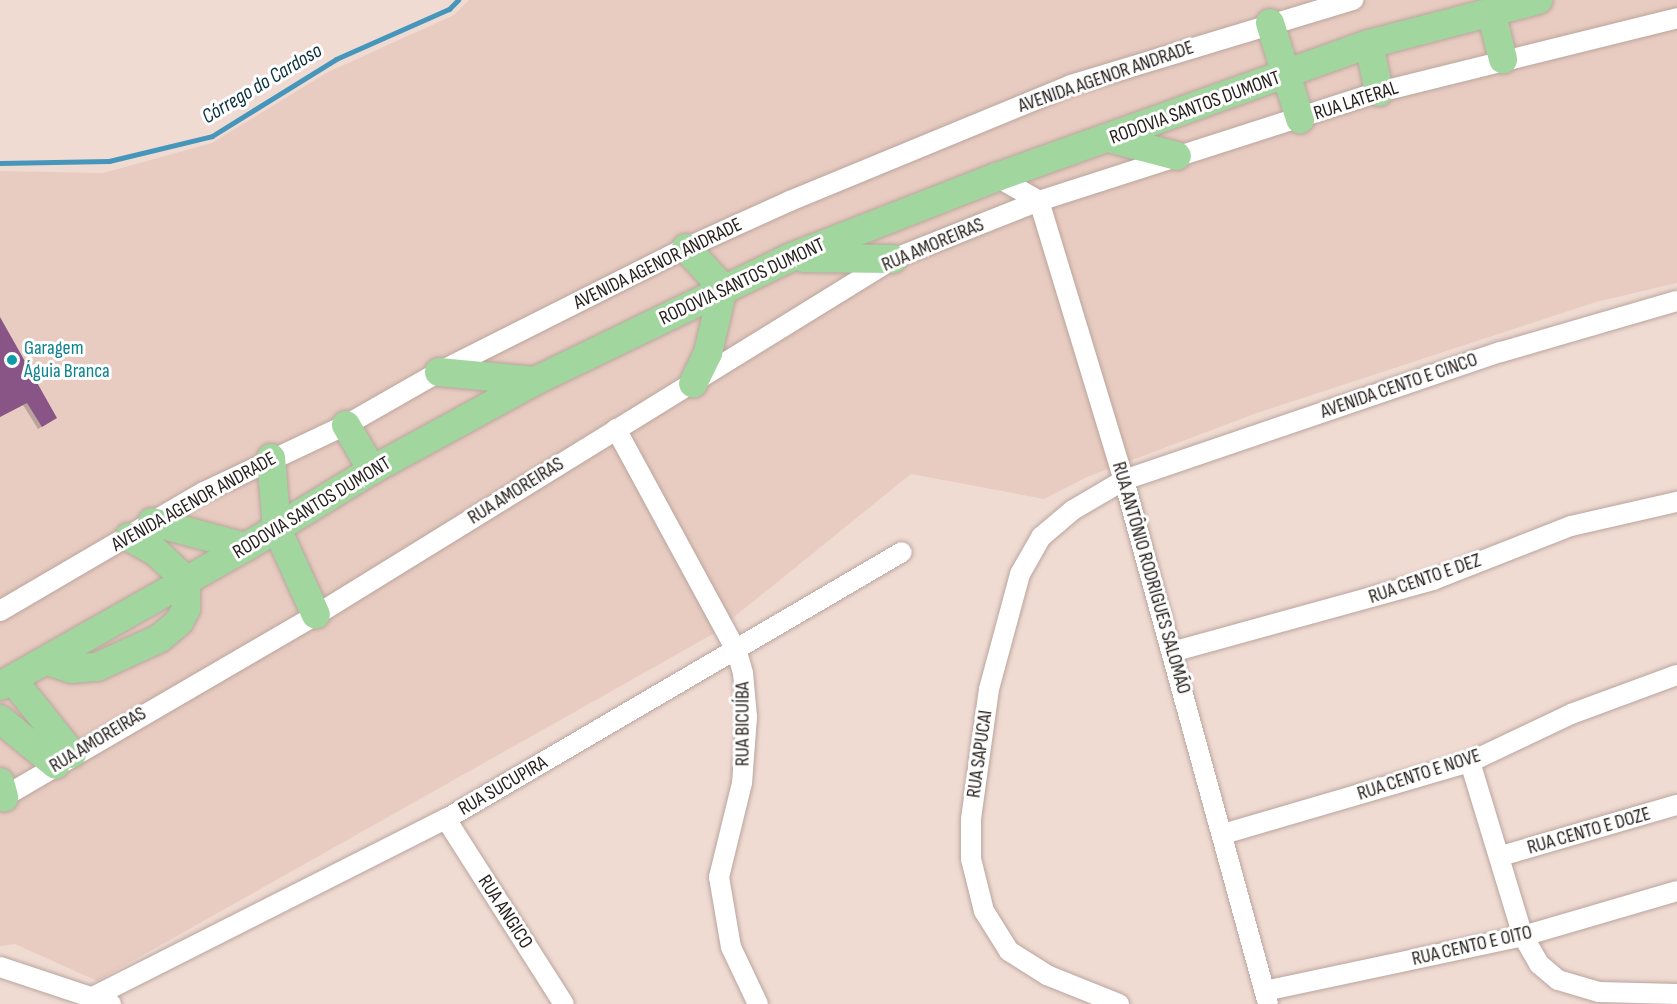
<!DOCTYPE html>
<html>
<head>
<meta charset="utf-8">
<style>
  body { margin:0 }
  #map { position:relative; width:1677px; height:1004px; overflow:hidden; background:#f0dbd3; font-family:"Sofia Sans Condensed",sans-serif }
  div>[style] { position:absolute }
  .built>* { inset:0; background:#e9ccc1 }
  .shadow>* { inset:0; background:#0003 }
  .stream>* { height:5px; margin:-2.5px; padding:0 2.5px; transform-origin:2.5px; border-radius:2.5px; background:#4696bc }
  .building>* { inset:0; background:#895586 }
  .roads { filter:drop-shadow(0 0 2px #b9a59d) drop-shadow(0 0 2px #b9a59d) }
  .minor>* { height:20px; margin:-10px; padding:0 10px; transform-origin:10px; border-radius:10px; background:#fff }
  .highway>* { height:28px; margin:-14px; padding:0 14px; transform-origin:14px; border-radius:14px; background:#a1d79e }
  .dots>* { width:16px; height:16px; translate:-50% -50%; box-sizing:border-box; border:3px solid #fff; border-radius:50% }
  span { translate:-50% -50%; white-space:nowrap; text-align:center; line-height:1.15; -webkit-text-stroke:6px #fff; paint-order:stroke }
  .street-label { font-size:20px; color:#251e1b }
  .culture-label { font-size:20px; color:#0d838f }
  .left { translate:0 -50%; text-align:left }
  .water-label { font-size:21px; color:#0c3142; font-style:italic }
</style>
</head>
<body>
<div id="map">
  <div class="built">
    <i style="clip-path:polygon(469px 0,1677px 0,1677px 283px,1596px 302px,1257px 413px,1087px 477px,1044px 499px,911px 474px,713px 634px,97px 981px,15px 944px,0 946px,0 171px,103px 173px,212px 143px,328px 72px,454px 15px)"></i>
  </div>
  <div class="shadow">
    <i style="clip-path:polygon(0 320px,52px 420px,38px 429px,23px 405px,0 417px)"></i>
  </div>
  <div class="stream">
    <i style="left:0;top:163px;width:109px;rotate:-1.1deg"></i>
    <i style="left:109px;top:161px;width:106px;rotate:-13.6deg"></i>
    <i style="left:212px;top:136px;width:146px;rotate:-31.8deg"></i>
    <i style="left:336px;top:59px;width:124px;rotate:-23.9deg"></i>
    <i style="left:449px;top:9px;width:13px;rotate:-45deg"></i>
  </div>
  <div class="building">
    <i style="clip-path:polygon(0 317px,57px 418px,42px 427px,27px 403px,0 417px)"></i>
  </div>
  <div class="roads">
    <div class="minor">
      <i style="left:997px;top:177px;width:48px;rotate:29.7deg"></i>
      <i style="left:1039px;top:201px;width:292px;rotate:73.1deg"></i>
      <i style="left:1124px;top:480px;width:543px;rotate:74.63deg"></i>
      <i style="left:616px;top:429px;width:254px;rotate:61.5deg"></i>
      <i style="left:737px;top:652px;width:22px;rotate:74deg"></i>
      <i style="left:743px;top:673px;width:44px;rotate:84.8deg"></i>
      <i style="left:747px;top:717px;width:66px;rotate:94.3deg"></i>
      <i style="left:742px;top:783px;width:97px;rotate:103.7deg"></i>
      <i style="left:719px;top:877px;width:71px;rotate:80.3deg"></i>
      <i style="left:731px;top:947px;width:63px;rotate:64.7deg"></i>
      <i style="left:0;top:611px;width:236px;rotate:-30.3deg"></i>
      <i style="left:204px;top:492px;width:157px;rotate:-25.3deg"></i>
      <i style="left:346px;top:425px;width:107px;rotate:-29.7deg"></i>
      <i style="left:439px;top:372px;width:276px;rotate:-26.7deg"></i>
      <i style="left:686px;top:248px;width:114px;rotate:-24.3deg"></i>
      <i style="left:790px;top:201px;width:304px;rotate:-22.4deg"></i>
      <i style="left:1071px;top:85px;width:295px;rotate:-16.8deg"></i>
      <i style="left:1172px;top:652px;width:271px;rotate:-15.4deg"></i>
      <i style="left:1433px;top:580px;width:148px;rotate:-21.4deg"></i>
      <i style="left:1571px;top:526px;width:109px;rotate:-12.8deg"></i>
      <i style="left:1470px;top:762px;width:182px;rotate:73.1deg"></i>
      <i style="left:1523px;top:936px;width:32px;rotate:60deg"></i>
      <i style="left:1539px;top:964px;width:25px;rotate:40deg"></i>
      <i style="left:1558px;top:980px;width:43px;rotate:16.3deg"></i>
      <i style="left:1599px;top:992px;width:78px;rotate:1.5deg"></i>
      <i style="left:0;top:799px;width:366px;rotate:-30.2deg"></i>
      <i style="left:316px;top:615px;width:678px;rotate:-31.67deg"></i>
      <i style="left:893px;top:259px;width:157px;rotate:-21.7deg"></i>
      <i style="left:1039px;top:201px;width:357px;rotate:-17.8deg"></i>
      <i style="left:1379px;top:92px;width:307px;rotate:-13.9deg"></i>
      <i style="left:446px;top:819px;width:219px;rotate:57.5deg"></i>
      <i style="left:1223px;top:834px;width:257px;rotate:-16.3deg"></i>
      <i style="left:1470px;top:762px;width:112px;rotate:-25.4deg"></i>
      <i style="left:1571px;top:714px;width:113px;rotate:-20.2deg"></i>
      <i style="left:1501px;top:856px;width:183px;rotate:-16.2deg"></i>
      <i style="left:0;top:967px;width:117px;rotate:18.4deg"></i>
      <i style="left:1265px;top:991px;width:264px;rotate:-12deg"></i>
      <i style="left:1523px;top:936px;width:160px;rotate:-16.3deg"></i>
      <i style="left:91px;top:998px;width:398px;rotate:-26.8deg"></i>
      <i style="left:446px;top:819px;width:528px;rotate:-30.35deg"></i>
      <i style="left:1119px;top:1004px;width:78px;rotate:-158.1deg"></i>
      <i style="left:1047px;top:975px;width:45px;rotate:-147.7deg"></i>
      <i style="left:1009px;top:951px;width:47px;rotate:-122deg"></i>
      <i style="left:984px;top:911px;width:54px;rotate:-104deg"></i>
      <i style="left:971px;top:859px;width:40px;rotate:-90deg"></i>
      <i style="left:971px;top:819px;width:131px;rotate:-82.1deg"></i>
      <i style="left:989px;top:689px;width:119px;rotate:-74.9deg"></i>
      <i style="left:1020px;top:574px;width:43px;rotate:-60.4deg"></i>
      <i style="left:1041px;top:537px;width:42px;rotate:-40.2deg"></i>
      <i style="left:1073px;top:510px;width:59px;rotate:-30.5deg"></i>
      <i style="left:1124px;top:480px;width:398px;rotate:-18.8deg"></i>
      <i style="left:1501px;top:352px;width:183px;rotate:-16.2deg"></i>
    </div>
    <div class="highway">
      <i style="left:1491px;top:12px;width:49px;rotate:75.7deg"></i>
      <i style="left:1270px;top:23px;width:101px;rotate:72.6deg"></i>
      <i style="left:1369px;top:44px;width:49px;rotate:78.2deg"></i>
      <i style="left:1112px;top:139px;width:67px;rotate:14.7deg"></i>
      <i style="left:686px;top:248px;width:54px;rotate:47.2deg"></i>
      <i style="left:723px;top:288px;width:67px;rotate:103deg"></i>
      <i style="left:708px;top:353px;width:34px;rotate:116deg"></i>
      <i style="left:803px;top:258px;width:90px;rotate:0.6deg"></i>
      <i style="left:439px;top:372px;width:96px;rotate:5.4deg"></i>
      <i style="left:346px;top:425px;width:52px;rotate:60deg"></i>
      <i style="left:271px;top:458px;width:71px;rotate:85.2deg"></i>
      <i style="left:277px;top:529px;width:94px;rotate:65.6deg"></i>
      <i style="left:152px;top:522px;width:97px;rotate:14.9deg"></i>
      <i style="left:47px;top:661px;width:26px;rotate:18deg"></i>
      <i style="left:72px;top:669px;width:25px;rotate:-5deg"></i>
      <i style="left:97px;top:667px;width:69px;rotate:-24.7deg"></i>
      <i style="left:160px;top:638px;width:25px;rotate:-40deg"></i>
      <i style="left:179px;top:622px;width:15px;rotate:-62deg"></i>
      <i style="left:186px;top:609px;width:29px;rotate:-90deg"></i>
      <i style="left:186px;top:580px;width:41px;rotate:-137deg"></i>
      <i style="left:156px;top:552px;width:31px;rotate:-151deg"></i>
      <i style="left:12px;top:679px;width:96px;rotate:51.3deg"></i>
      <i style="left:0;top:686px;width:283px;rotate:-29.5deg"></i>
      <i style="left:246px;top:547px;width:148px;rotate:-31.4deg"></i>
      <i style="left:372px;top:470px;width:186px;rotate:-28.6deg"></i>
      <i style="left:535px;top:381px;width:282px;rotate:-25.8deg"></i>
      <i style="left:789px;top:258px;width:223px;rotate:-21.3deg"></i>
      <i style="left:997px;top:177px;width:395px;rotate:-19.7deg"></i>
      <i style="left:1369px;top:44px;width:175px;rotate:-14.6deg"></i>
      <i style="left:0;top:719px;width:72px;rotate:39.4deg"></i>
      <i style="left:0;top:782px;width:16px;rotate:75deg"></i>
    </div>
  </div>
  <div class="dots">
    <i style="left:12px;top:360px;background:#0f9aa8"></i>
  </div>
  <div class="street-label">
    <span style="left:1106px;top:77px;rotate:-19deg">AVENIDA AGENOR ANDRADE</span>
    <span style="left:1356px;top:101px;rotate:-18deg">RUA LATERAL</span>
    <span style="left:1195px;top:108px;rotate:-20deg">RODOVIA SANTOS DUMONT</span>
    <span style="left:933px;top:245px;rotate:-23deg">RUA AMOREIRAS</span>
    <span style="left:658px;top:264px;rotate:-26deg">AVENIDA AGENOR ANDRADE</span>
    <span style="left:742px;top:282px;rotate:-25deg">RODOVIA SANTOS DUMONT</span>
    <span style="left:1399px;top:386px;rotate:-19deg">AVENIDA CENTO E CINCO</span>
    <span style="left:516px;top:491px;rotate:-32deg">RUA AMOREIRAS</span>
    <span style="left:194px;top:502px;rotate:-29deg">AVENIDA AGENOR ANDRADE</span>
    <span style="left:312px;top:508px;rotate:-31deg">RODOVIA SANTOS DUMONT</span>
    <span style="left:1151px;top:578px;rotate:74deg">RUA ANTÔNIO RODRIGUES SALOMÃO</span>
    <span style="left:1425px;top:579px;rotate:-19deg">RUA CENTO E DEZ</span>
    <span style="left:743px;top:724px;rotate:-90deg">RUA BICUÍBA</span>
    <span style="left:98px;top:740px;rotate:-31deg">RUA AMOREIRAS</span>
    <span style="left:980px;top:754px;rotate:-82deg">RUA SAPUCAI</span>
    <span style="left:1419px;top:775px;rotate:-18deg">RUA CENTO E NOVE</span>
    <span style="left:503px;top:786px;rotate:-30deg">RUA SUCUPIRA</span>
    <span style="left:1589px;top:831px;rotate:-16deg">RUA CENTO E DOZE</span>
    <span style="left:505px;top:912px;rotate:57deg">RUA ANGICO</span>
    <span style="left:1472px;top:946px;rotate:-13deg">RUA CENTO E OITO</span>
  </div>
  <div class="culture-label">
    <span class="left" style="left:24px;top:360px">Garagem<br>Águia Branca</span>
  </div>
  <div class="water-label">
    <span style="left:262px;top:84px;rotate:-31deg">Córrego do Cardoso</span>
  </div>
</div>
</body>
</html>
